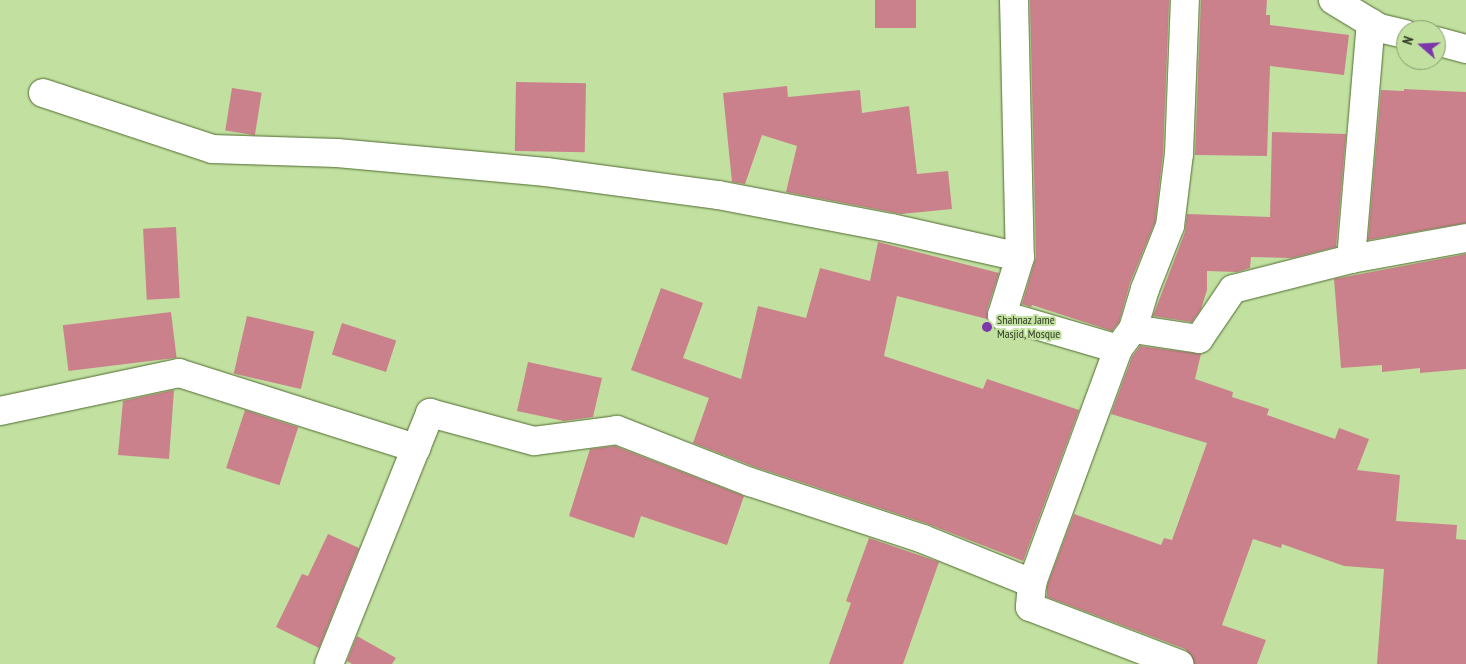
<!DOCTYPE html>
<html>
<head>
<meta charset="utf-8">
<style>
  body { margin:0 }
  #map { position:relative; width:1466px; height:664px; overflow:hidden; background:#c2e1a1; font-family:"PT Sans Narrow",sans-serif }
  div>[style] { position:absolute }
  .building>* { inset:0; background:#ca818c; transform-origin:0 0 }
  .roads { filter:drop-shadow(0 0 1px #506b30) drop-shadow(0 0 1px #506b30) }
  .minor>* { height:28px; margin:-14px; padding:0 14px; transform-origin:14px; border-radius:14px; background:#fff }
  .dots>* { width:14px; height:14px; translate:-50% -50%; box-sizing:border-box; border:2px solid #c2e1a1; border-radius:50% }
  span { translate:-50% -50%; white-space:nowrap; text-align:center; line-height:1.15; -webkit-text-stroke:4px #c2e1a1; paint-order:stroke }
  .poi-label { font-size:12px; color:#2e3a21 }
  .left { translate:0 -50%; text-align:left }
  .north { position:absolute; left:1396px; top:20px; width:50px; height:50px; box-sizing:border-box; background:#c2e1a1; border:1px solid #879e6e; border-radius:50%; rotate:289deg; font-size:14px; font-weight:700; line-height:20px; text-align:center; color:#2e3a21 }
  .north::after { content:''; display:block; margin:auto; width:18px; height:22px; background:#7d37aa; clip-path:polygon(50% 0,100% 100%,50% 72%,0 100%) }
</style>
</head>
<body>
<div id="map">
  <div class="building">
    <i style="left:875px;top:0;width:41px;height:28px"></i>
    <i style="clip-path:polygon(1030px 0,1169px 0,1163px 153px,1155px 222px,1130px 283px,1119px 322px,1112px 331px,1032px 305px,1031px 307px,1022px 304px,1036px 257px)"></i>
    <i style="clip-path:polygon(1201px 0,1267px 0,1266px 15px,1270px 15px,1270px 25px,1349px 35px,1344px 75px,1270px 66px,1267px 156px,1195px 155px)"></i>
    <i style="left:516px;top:82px;width:70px;height:69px;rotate:1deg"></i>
    <i style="clip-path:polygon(787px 86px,788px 97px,860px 90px,862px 113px,909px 106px,917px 174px,948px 171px,952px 209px,901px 214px,786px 192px,797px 146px,762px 135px,745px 184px,732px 182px,723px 93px)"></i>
    <i style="left:232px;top:88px;width:30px;height:43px;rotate:9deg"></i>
    <i style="clip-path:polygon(1404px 89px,1466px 92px,1466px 223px,1368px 240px,1381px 90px,1404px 91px)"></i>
    <i style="clip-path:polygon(1272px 132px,1346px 134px,1336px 247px,1292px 258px,1251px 257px,1250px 268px,1237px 272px,1207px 271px,1207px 290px,1201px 309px,1192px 322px,1153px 316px,1185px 232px,1187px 214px,1270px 217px)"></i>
    <i style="left:176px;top:227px;width:71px;height:33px;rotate:87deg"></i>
    <i style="clip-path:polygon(878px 242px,999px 273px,987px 310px,987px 319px,897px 296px,884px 356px,983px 389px,987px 379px,1079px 410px,1023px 561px,928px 524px,755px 467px,693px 443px,709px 398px,631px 370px,661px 288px,703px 303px,683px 358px,741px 379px,758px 306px,806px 318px,820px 268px,870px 281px)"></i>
    <i style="clip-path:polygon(1466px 254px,1466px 369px,1420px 373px,1420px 368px,1382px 372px,1382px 365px,1341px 368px,1334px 279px)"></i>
    <i style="left:171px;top:312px;width:46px;height:109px;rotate:83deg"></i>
    <i style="left:247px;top:316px;width:69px;height:59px;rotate:13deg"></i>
    <i style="left:342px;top:323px;width:57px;height:33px;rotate:18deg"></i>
    <i style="clip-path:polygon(1140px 346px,1201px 354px,1195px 379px,1233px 392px,1232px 397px,1269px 409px,1267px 415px,1335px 439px,1339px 428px,1369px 439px,1357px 470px,1400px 475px,1396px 521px,1457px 525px,1456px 539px,1466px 540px,1466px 664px,1377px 664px,1384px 569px,1344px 566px,1282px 544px,1281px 548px,1253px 539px,1222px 625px,1266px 640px,1257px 664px,1194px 664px,1191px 655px,1185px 649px,1047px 597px,1047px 586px,1074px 514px,1161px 545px,1164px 538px,1172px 540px,1207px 443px,1111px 414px,1132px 357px)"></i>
    <i style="clip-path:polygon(528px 362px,602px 378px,593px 417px,564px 421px,517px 411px)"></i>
    <i style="clip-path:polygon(174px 390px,169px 459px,118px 455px,123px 401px)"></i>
    <i style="left:245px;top:410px;width:56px;height:61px;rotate:18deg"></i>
    <i style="clip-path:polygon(615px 446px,744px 496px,727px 545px,641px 516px,634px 538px,569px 516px,590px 449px)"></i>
    <i style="clip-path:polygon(328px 534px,359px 548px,319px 648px,276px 627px,302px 574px,308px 576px)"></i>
    <i style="clip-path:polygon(869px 538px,939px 562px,903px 664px,829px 664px,851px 603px,846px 601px)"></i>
    <i style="clip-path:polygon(357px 636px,396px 658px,392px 664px,352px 664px,347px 661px)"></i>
  </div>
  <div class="roads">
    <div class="minor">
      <i style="left:1014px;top:0;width:257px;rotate:88.7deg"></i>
      <i style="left:1333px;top:0;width:54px;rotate:31.3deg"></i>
      <i style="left:1379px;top:28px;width:28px;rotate:13deg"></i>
      <i style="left:1436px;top:41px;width:31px;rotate:15deg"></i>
      <i style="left:43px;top:93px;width:178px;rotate:18.3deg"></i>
      <i style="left:212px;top:149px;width:125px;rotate:1.8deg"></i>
      <i style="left:337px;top:153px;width:210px;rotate:5.2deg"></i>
      <i style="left:546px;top:172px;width:174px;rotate:7.6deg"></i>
      <i style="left:718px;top:195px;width:176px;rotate:10.8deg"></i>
      <i style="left:891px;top:228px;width:132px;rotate:12.7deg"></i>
      <i style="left:1020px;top:257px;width:61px;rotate:107.2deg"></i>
      <i style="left:1002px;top:315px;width:121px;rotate:16.3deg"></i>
      <i style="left:1351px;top:259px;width:237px;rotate:-85.2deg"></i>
      <i style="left:1133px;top:329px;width:42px;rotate:-73.3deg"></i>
      <i style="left:1145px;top:289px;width:68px;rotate:-68.4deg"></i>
      <i style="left:1170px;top:226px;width:73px;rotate:-82.9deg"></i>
      <i style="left:1179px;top:154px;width:154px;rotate:-87.8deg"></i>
      <i style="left:0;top:411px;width:183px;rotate:-12deg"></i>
      <i style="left:179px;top:373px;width:249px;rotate:17.6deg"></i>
      <i style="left:416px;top:448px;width:38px;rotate:-68deg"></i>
      <i style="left:430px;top:413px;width:108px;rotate:15.1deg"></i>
      <i style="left:534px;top:441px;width:84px;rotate:-7.5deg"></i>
      <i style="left:617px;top:430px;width:143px;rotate:21.4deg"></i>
      <i style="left:750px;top:482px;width:182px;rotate:18.2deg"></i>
      <i style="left:923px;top:539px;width:118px;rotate:22deg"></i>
      <i style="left:1032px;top:583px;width:249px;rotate:-69.8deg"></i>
      <i style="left:1118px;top:349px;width:25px;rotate:-53deg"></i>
      <i style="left:1133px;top:329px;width:67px;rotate:8.6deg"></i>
      <i style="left:1199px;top:339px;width:60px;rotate:-55.8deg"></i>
      <i style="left:1233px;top:289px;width:122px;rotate:-14.3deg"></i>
      <i style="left:1351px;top:259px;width:117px;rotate:-10.3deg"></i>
      <i style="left:1032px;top:583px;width:24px;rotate:95deg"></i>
      <i style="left:1030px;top:607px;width:160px;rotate:20.9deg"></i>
      <i style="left:329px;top:664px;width:233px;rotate:-68.1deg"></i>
    </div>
  </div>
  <div class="dots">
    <i style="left:987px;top:327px;background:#7d37aa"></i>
  </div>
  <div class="poi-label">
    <span class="left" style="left:997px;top:327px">Shahnaz Jame<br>Masjid, Mosque</span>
  </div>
  <div class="north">N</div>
</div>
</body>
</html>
